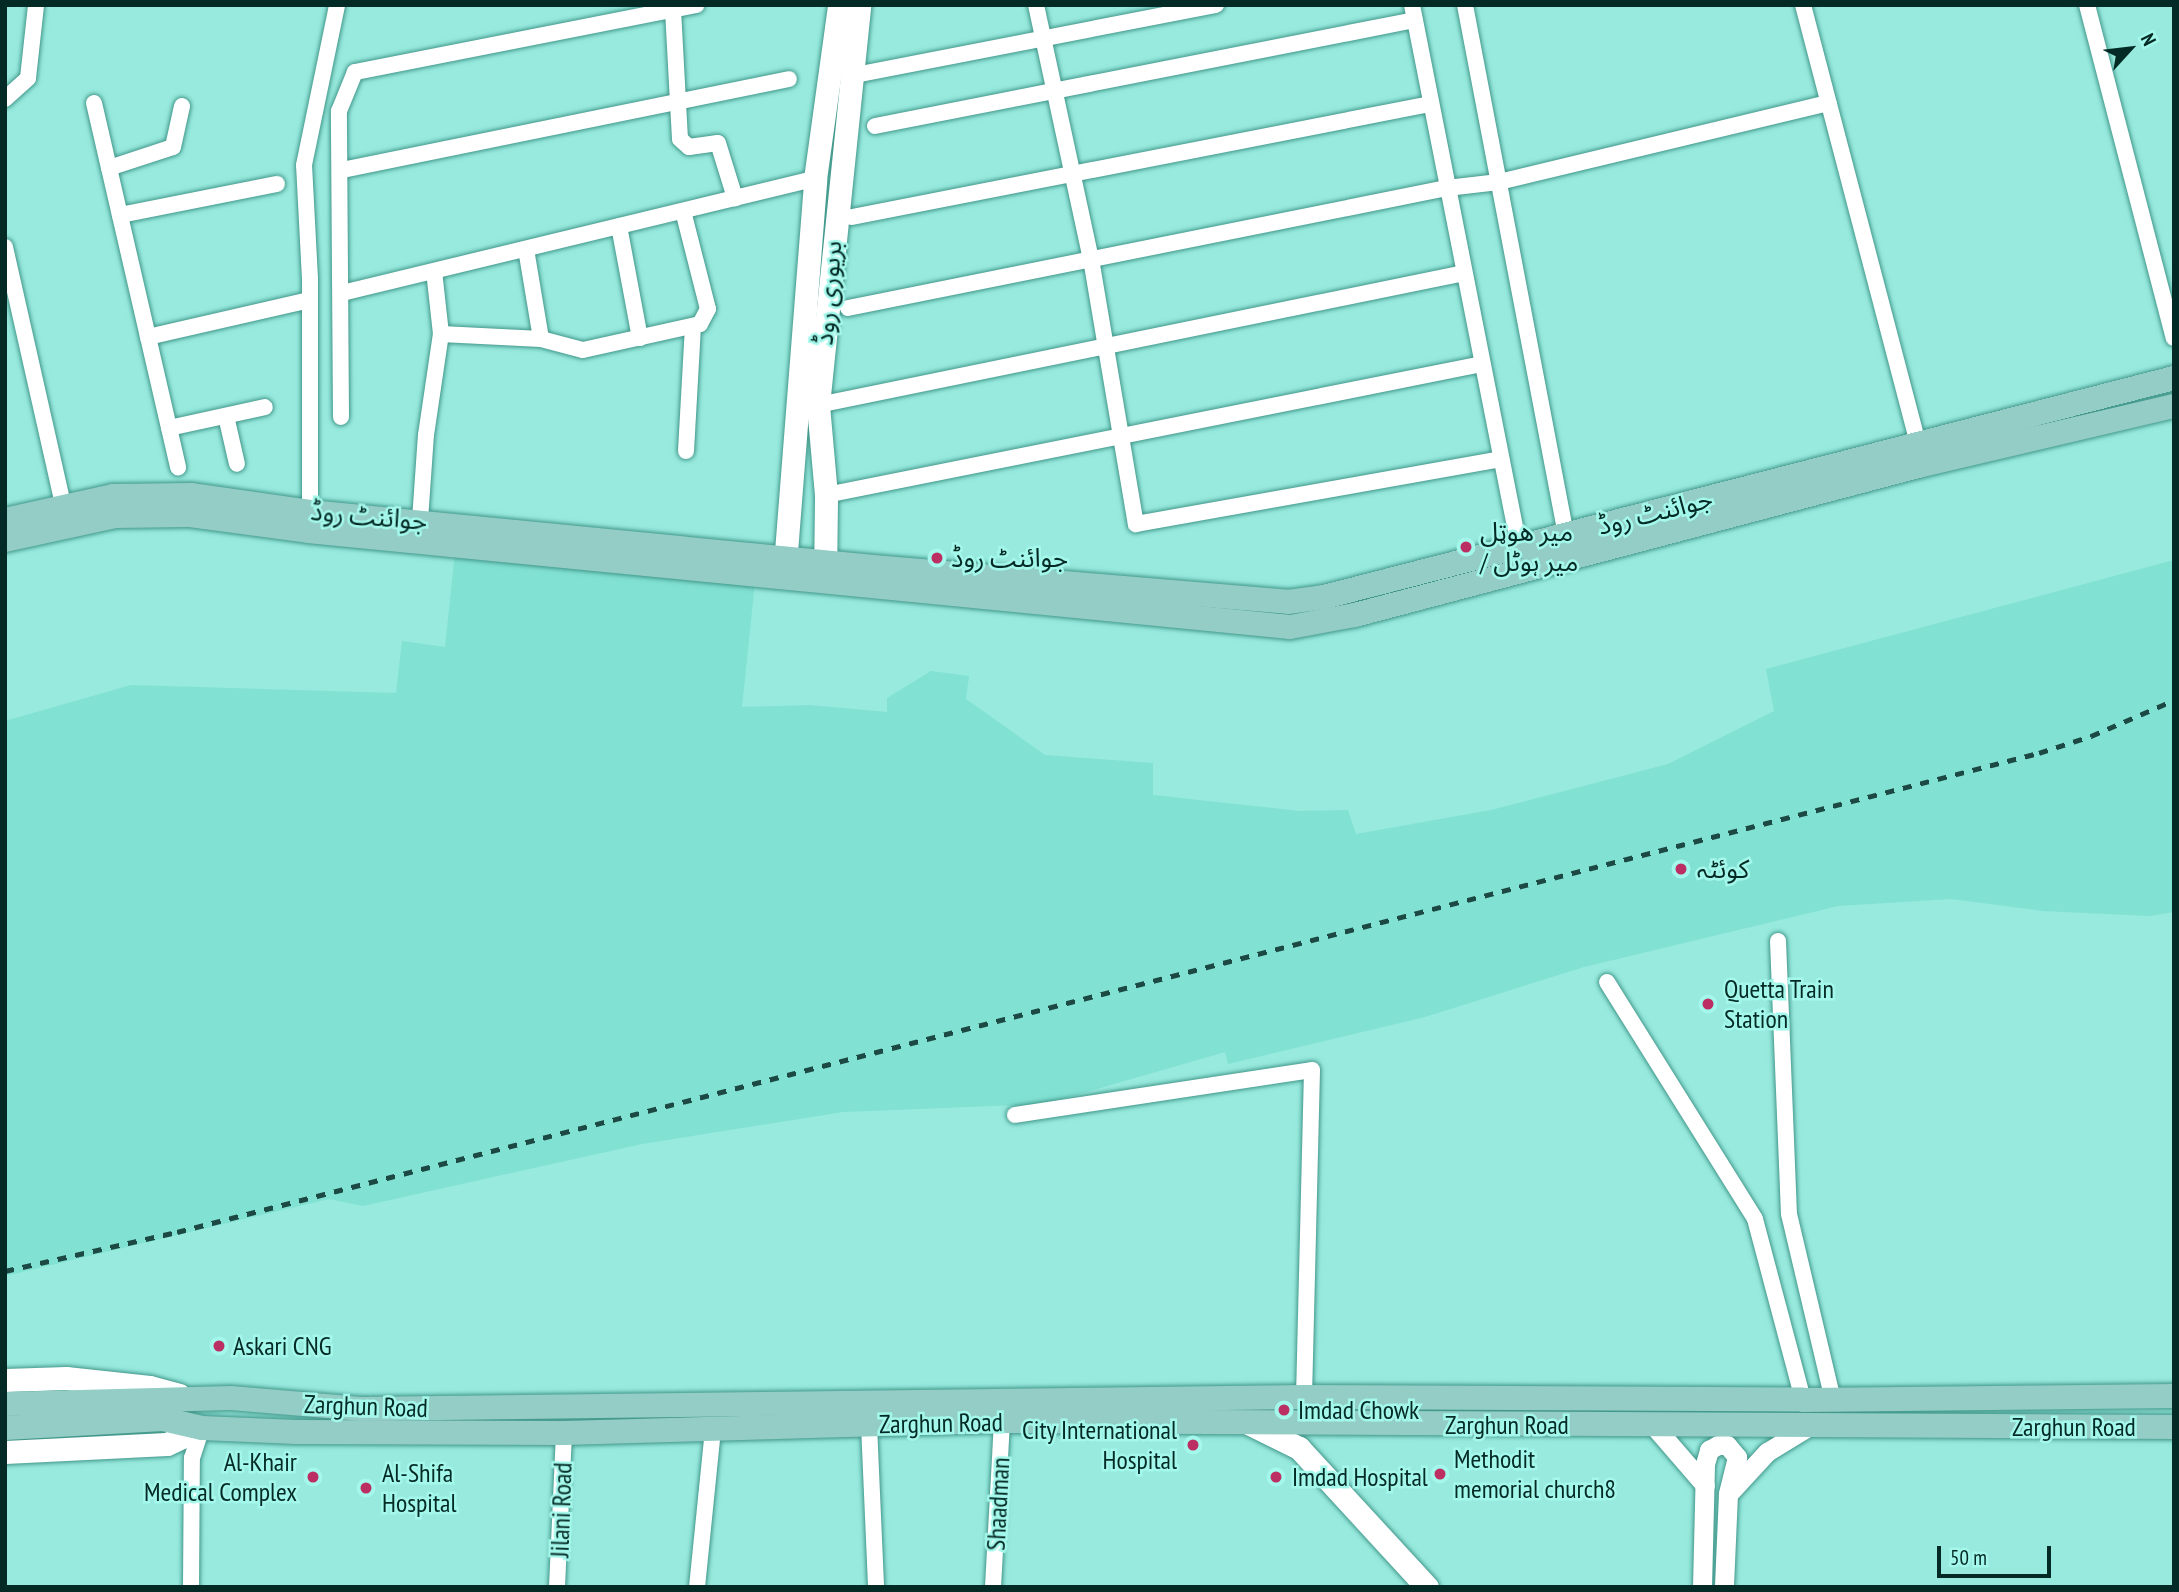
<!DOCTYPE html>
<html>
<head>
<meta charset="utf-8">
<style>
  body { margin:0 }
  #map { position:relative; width:2179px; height:1592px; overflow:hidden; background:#97eadd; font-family:"PT Sans Narrow","Noto Sans Arabic",sans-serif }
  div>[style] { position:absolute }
  .built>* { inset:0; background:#81e1d2 }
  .roads { filter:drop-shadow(0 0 2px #42978b) drop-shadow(0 0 2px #42978b) }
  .minor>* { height:16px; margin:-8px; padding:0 8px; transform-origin:8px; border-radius:8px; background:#fff }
  .tertiary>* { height:19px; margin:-9.5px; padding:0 9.5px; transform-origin:9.5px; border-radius:9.5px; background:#fff }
  .secondary>* { height:23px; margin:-11.5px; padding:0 11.5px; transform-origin:11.5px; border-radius:11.5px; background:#fff }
  .primary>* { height:24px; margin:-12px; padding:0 12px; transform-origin:12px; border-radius:12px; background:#93cdc5 }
  .rail>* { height:4.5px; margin-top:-2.25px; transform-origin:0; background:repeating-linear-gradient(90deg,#1c4943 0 9px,transparent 0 18px) }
  .dots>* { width:19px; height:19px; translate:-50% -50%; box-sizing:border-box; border:4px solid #a4f8eb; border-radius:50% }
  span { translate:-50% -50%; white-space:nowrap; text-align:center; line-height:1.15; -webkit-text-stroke:5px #a4f8eb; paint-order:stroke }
  .street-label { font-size:26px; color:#042a25 }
  .poi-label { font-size:26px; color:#042a25 }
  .left { translate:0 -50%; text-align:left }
  .right { translate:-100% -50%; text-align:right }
  .frame { position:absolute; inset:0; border:7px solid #042a25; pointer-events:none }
  .north { position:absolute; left:2095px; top:14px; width:70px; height:70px; -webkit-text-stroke:5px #a4f8eb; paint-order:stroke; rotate:63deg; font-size:19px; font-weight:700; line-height:28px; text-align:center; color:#042a25 }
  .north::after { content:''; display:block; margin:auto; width:24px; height:32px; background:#042a25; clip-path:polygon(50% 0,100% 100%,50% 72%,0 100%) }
  .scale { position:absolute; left:1937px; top:1546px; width:114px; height:32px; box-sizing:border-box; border:4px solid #042a25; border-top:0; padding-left:9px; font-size:21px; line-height:24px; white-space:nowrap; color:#042a25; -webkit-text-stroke:5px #a4f8eb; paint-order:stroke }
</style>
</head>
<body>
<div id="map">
  <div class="built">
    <i style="clip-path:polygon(457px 534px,757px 563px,742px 707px,809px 705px,887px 712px,887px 698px,931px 671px,969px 676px,966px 699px,1045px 755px,1153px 763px,1153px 795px,1299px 811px,1348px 810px,1356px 834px,1491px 810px,1668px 764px,1774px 711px,1766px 669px,2174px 560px,2174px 912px,2150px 916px,2043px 911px,1951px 899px,1838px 906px,1584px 967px,1425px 1017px,1228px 1064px,1225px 1052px,1045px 1104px,843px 1112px,642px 1144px,363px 1206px,329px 1199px,5px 1276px,5px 721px,131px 685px,396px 693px,402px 641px,445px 647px)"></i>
  </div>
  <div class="roads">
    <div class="minor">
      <i style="left:1036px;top:5px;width:260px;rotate:77.8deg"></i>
      <i style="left:1091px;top:259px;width:269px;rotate:80.4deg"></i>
      <i style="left:1136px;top:524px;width:371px;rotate:-10.1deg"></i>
      <i style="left:1412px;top:5px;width:552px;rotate:78.83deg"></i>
      <i style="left:1465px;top:5px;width:540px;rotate:79.21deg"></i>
      <i style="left:1803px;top:5px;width:454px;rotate:75.3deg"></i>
      <i style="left:2087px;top:5px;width:344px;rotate:75.4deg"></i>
      <i style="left:673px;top:10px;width:129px;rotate:86.9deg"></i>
      <i style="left:680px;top:139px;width:12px;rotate:42deg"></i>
      <i style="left:689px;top:147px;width:29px;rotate:-8deg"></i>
      <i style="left:718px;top:143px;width:58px;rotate:72.8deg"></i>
      <i style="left:850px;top:76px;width:373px;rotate:-11deg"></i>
      <i style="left:5px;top:99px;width:31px;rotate:-42deg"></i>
      <i style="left:28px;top:78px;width:73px;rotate:-83.7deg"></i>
      <i style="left:94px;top:103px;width:374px;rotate:77deg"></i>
      <i style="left:875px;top:126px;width:550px;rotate:-11.11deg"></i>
      <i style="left:109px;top:168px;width:67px;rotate:-18.2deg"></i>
      <i style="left:173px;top:147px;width:42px;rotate:-77.6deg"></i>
      <i style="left:342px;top:170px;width:456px;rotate:-11.5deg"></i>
      <i style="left:120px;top:215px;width:160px;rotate:-11.2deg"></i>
      <i style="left:852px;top:217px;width:589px;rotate:-11.06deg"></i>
      <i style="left:619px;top:226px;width:114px;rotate:79.4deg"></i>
      <i style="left:5px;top:247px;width:274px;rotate:77.3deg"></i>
      <i style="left:526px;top:249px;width:91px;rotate:80.5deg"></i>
      <i style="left:342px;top:293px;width:487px;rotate:-13.6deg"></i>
      <i style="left:848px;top:308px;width:611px;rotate:-11.33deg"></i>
      <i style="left:1447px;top:188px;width:52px;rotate:-6.6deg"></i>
      <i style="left:1499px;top:182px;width:339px;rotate:-13.5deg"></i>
      <i style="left:441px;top:334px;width:100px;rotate:2.9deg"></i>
      <i style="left:541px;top:339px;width:43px;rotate:14.7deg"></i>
      <i style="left:583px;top:350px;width:120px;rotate:-12.5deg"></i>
      <i style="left:700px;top:324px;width:17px;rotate:-62deg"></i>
      <i style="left:708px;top:309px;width:101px;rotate:-104.3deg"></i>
      <i style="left:148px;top:337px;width:166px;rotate:-12.9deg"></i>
      <i style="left:818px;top:405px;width:659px;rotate:-11.55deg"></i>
      <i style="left:226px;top:416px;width:49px;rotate:77.1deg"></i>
      <i style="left:341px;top:417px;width:306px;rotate:-90.4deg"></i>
      <i style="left:339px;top:111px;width:42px;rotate:-67.7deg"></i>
      <i style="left:355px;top:72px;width:348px;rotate:-11.1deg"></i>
      <i style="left:169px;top:428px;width:98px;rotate:-12.3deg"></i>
      <i style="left:686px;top:451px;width:124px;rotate:-86.8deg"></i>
      <i style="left:826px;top:495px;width:669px;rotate:-11.29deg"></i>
      <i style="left:310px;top:512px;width:233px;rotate:-90deg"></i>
      <i style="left:310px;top:279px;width:114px;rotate:-93deg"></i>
      <i style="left:304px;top:165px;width:163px;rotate:-78.3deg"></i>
      <i style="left:420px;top:520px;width:85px;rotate:-86deg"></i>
      <i style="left:426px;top:435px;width:102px;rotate:-81.6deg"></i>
      <i style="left:441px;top:334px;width:63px;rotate:-96.3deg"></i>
      <i style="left:1778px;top:941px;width:273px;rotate:87.7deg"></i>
      <i style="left:1789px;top:1214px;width:191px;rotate:76.7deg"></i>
      <i style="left:1607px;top:982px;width:279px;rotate:58deg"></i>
      <i style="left:1755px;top:1219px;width:187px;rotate:75.1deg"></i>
      <i style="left:1015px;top:1115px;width:300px;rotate:-8.6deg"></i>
      <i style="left:1312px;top:1070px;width:327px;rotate:91.4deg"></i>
      <i style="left:869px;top:1425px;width:162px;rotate:87.5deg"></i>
      <i style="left:191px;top:1587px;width:129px;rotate:-89.6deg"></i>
      <i style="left:192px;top:1458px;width:32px;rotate:-72deg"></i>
      <i style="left:557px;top:1587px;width:154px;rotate:-87.4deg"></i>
      <i style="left:697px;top:1587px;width:159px;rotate:-84.2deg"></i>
      <i style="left:993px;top:1587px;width:166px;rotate:-86.9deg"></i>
    </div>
    <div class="tertiary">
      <i style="left:1654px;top:1426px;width:78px;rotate:49.2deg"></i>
      <i style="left:1731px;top:1491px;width:53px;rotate:-47.3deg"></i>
      <i style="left:1767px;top:1452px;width:48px;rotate:-31.4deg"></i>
      <i style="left:1702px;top:1587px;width:123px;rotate:-88.6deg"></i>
      <i style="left:1705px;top:1464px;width:15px;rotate:-74deg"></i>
      <i style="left:1709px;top:1450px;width:10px;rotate:-29deg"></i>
      <i style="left:1718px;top:1445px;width:9px"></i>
      <i style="left:1727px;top:1445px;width:16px;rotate:50deg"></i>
      <i style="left:1737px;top:1457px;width:38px;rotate:104deg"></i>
      <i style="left:1728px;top:1494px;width:93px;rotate:92.5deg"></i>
    </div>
    <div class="secondary">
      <i style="left:784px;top:577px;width:399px;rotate:-85.5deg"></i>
      <i style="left:815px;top:179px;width:176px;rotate:-82.1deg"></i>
      <i style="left:825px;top:581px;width:86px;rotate:-89.3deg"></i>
      <i style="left:826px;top:495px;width:90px;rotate:-95.1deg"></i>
      <i style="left:818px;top:405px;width:402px;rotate:-84.1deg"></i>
      <i style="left:5px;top:1380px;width:61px;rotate:-1.9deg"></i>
      <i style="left:66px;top:1378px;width:84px;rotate:6.1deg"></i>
      <i style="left:150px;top:1387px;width:30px;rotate:15deg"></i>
      <i style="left:1248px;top:1423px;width:57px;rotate:26.1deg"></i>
      <i style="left:1299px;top:1448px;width:189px;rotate:47.4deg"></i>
      <i style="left:5px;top:1452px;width:162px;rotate:-2.8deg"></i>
      <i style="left:167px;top:1444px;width:38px;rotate:-25deg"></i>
    </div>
    <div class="primary">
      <i style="left:5px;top:520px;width:111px;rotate:-12.5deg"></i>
      <i style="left:113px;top:496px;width:78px;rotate:-0.7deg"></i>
      <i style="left:191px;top:495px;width:120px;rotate:8.1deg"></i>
      <i style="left:310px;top:512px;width:566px;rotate:5.58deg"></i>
      <i style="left:873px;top:567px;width:416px;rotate:4.8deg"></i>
      <i style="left:1288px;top:602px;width:36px;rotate:-8deg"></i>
      <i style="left:1324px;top:597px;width:878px;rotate:-14.45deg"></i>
      <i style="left:5px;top:540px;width:113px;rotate:-12.3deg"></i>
      <i style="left:115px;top:516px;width:75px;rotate:-0.8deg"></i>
      <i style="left:190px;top:515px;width:119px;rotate:7.7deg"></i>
      <i style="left:308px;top:531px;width:987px;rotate:5.58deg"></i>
      <i style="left:1290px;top:627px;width:66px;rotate:-10.5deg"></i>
      <i style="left:1355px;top:615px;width:587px;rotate:-14.82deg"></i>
      <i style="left:1922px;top:465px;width:259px;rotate:-13.2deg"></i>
      <i style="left:5px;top:1404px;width:226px;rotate:-1.5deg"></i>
      <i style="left:231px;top:1398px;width:130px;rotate:4.8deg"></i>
      <i style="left:361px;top:1409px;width:943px;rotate:-0.73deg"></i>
      <i style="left:1304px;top:1397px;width:499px;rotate:0.3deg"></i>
      <i style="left:1803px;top:1400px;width:371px;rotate:-0.6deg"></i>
      <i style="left:5px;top:1428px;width:158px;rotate:-3.3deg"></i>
      <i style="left:163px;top:1419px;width:40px;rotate:13deg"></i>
      <i style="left:202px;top:1428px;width:94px;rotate:2.4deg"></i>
      <i style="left:296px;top:1432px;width:268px;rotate:0.2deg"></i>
      <i style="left:564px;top:1433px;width:438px;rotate:-1.6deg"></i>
      <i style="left:1002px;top:1421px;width:1172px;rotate:0.29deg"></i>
    </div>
  </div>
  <div class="rail">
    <i style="left:5px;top:1271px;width:176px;rotate:-12.8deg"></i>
    <i style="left:177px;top:1232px;width:1923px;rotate:-14.43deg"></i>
    <i style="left:2039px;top:753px;width:55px;rotate:-18.1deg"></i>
    <i style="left:2091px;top:736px;width:90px;rotate:-23.4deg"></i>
  </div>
  <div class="dots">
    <i style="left:1466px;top:547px;background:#bc2f63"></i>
    <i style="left:937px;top:558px;background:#bc2f63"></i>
    <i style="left:1681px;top:869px;background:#bc2f63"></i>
    <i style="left:1708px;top:1004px;background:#bc2f63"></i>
    <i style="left:219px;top:1346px;background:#bc2f63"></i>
    <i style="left:1284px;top:1410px;background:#bc2f63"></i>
    <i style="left:1193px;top:1445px;background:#bc2f63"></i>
    <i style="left:1440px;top:1474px;background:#bc2f63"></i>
    <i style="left:313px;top:1477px;background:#bc2f63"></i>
    <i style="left:1276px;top:1477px;background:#bc2f63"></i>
    <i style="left:366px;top:1488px;background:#bc2f63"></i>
  </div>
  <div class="street-label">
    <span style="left:828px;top:293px;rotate:-85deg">بریوری روڈ</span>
    <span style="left:1655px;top:512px;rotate:-14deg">جوائنٹ روڈ</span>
    <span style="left:369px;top:516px;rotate:5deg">جوائنٹ روڈ</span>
    <span style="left:366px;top:1406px;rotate:2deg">Zarghun Road</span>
    <span style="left:941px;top:1423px;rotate:-1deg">Zarghun Road</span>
    <span style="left:1507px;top:1425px">Zarghun Road</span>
    <span style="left:2074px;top:1427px">Zarghun Road</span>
    <span style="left:998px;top:1504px;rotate:-87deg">Shaadman</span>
    <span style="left:561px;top:1510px;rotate:-88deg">Jilani Road</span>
  </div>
  <div class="poi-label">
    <span class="left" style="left:1480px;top:547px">میر هوټل<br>/ میر ہوٹل</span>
    <span class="left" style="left:951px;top:558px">جوائنٹ روڈ</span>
    <span class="left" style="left:1697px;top:869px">کوئٹہ</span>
    <span class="left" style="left:1724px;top:1004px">Quetta Train<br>Station</span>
    <span class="left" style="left:233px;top:1346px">Askari CNG</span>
    <span class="left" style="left:1298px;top:1410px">Imdad Chowk</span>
    <span class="right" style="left:1177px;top:1445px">City International<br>Hospital</span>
    <span class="left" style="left:1454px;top:1474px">Methodit<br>memorial church8</span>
    <span class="right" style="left:297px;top:1477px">Al-Khair<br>Medical Complex</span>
    <span class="left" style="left:382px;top:1488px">Al-Shifa<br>Hospital</span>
    <span class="left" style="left:1292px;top:1477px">Imdad Hospital</span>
  </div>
  <div class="frame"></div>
  <div class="north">N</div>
  <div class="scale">50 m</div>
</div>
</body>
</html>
